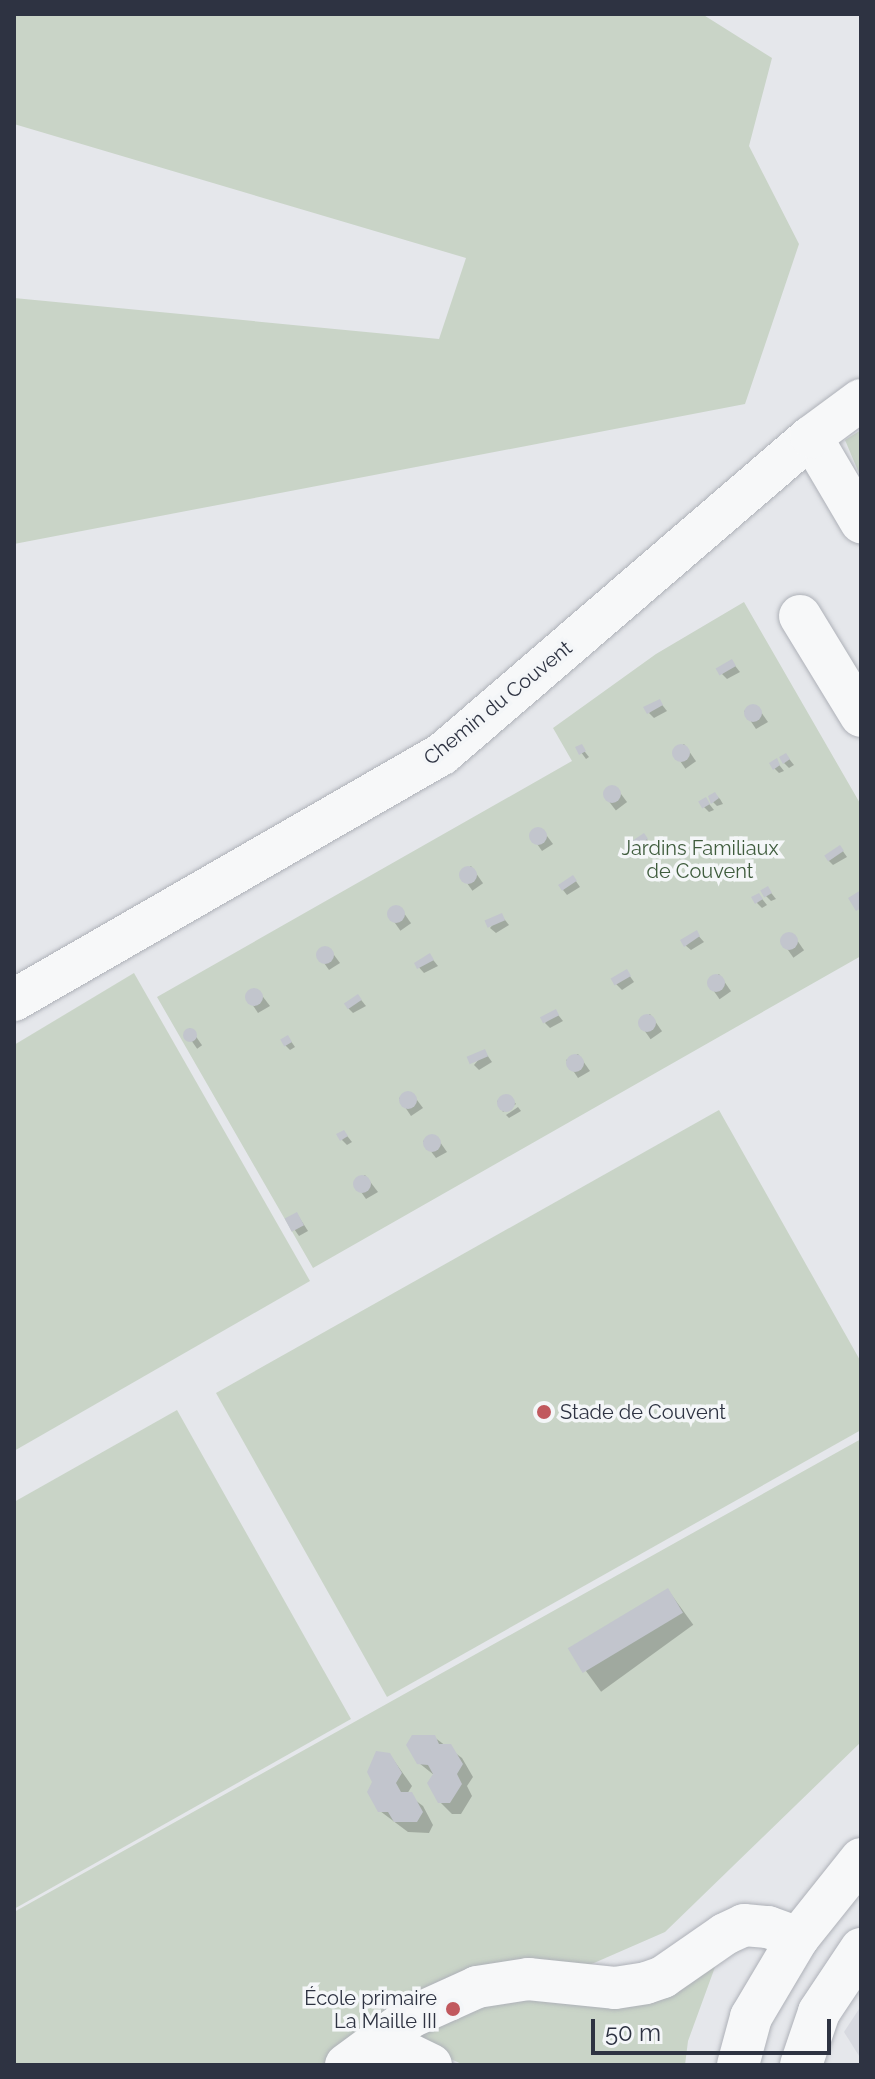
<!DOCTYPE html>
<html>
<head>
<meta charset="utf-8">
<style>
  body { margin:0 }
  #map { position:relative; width:875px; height:2079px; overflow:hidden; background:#e5e7eb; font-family:Raleway,sans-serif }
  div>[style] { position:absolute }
  .built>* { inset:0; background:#d7d9e0 }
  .green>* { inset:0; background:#c9d4c7 }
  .shadow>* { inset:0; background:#0003; transform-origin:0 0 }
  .building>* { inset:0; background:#c2c5cd; transform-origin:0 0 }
  .round { border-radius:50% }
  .roads { filter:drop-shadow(0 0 2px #aeb1b8) drop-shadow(0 0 2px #aeb1b8) }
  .minor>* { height:42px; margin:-21px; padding:0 21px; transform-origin:21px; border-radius:21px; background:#f7f8f9 }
  .dots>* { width:22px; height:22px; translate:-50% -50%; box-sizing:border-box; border:4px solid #f4f6f8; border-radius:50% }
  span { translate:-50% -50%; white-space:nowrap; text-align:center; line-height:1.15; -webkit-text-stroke:7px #f4f6f8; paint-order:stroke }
  .street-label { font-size:20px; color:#2e3342 }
  .park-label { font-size:20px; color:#3f5c3d }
  .poi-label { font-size:20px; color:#2e3342 }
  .left { translate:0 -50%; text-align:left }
  .right { translate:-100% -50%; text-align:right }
  .frame { position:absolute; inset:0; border:16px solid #2e3342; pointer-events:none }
  .scale { position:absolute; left:591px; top:2019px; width:240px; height:36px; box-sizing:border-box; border:4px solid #2e3342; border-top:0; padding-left:10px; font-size:24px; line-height:28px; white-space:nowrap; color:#2e3342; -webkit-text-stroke:6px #f4f6f8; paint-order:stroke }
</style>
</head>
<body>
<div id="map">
  <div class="built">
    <i style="clip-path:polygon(861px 2006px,861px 2059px,844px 2032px)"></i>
  </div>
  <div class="green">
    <i style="clip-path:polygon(14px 14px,702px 14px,772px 58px,749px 146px,799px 244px,745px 404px,14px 544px,14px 298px,439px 339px,466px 258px,14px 124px)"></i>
    <i style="clip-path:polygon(861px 430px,861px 478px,845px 440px)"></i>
    <i style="clip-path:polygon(744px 602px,861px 805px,861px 956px,313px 1268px,157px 997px,572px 761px,553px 728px,656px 654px)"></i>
    <i style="clip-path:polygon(134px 973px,310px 1281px,14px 1451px,14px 1045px)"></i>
    <i style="clip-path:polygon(719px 1110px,861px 1362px,861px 1430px,387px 1697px,216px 1393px)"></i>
    <i style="clip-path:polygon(177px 1410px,351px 1719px,14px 1909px,14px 1502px)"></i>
    <i style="clip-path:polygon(861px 1439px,861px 1742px,665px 1932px,539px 1987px,715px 1967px,688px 2041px,685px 2065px,464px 2065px,433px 2051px,362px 2065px,14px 2065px,14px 1912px)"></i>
  </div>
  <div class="shadow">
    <i style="clip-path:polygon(732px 662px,740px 672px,727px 679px,722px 674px)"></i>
    <i style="clip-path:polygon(659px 701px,667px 711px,654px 718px,649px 713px)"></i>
    <i style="clip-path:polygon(756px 705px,768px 722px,756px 729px,744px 711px)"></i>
    <i style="left:684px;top:744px;width:21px;height:13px;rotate:55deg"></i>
    <i style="clip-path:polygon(581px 747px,589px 757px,586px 759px,578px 748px)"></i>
    <i style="clip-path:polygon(786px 755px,794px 765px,789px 768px,784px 763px)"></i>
    <i style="clip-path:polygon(776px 761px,784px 771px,779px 773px,774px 768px)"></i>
    <i style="left:615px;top:786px;width:20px;height:14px;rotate:53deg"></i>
    <i style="clip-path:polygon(715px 794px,720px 799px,723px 804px,717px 806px,712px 801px)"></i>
    <i style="clip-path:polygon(706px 800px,714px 810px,709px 812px,704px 807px)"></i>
    <i style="clip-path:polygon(541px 828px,553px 844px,542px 851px,530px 834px)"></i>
    <i style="clip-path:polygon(644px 835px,651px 845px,638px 853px,632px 848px)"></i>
    <i style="clip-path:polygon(840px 847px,847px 857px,833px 865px,828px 860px)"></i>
    <i style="left:471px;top:866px;width:21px;height:13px;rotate:55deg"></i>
    <i style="clip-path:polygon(573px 877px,580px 887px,567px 895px,559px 885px)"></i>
    <i style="clip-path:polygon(768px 889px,776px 899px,771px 901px,766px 896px)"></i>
    <i style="clip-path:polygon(759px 895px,767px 905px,762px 908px,757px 903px)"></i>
    <i style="left:399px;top:906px;width:21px;height:13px;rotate:55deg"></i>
    <i style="clip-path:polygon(501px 915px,509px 925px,496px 933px,490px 928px)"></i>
    <i style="clip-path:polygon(696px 933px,704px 942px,691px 950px,685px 945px)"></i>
    <i style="left:792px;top:933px;width:21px;height:13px;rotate:55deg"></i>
    <i style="clip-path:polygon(328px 947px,340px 963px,329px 970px,317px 953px)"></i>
    <i style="clip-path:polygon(430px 956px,438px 966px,424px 973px,416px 964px)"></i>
    <i style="clip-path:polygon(627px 972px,634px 982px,622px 990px,616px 984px)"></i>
    <i style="left:719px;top:974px;width:21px;height:14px;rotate:55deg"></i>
    <i style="clip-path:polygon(257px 989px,270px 1006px,258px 1013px,246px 995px)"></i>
    <i style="clip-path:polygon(358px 996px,366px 1006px,353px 1013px,348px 1008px)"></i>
    <i style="clip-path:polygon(555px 1011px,563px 1021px,550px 1028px,545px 1023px)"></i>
    <i style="left:650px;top:1014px;width:21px;height:14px;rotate:55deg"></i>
    <i style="left:190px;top:1028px;width:21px;height:6px;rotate:55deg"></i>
    <i style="clip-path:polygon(288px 1037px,295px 1047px,290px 1050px,285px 1045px)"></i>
    <i style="clip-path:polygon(485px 1052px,492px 1062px,479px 1070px,474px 1065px)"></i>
    <i style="clip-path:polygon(578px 1054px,590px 1071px,578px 1078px,566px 1060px)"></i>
    <i style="clip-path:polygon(411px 1092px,423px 1108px,411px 1116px,399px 1098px)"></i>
    <i style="clip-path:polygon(508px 1095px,516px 1104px,503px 1112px,497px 1101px)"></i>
    <i style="clip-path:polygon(518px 1107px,521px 1111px,509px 1118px,506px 1115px)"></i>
    <i style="clip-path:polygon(344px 1132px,352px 1142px,347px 1145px,342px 1140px)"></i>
    <i style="clip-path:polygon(435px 1135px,447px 1152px,436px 1158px,423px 1141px)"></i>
    <i style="clip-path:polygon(365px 1175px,378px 1192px,366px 1199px,354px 1182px)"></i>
    <i style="clip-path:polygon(297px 1214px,308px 1231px,299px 1236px,287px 1219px)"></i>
    <i style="left:668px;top:1590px;width:43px;height:114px;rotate:54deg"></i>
    <i style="clip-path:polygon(434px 1737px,462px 1758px,473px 1777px,467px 1786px,472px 1796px,461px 1814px,452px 1814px,440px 1802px,434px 1775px,419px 1763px)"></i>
    <i style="clip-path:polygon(390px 1755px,412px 1786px,407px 1794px,423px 1806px,433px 1825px,429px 1833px,408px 1832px,380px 1811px)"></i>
  </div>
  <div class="building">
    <i style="left:732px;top:659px;width:8px;height:19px;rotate:60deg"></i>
    <i style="clip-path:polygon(660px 699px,663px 705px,647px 714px,643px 707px)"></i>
    <i class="round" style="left:744px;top:704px;width:18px;height:18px"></i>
    <i class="round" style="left:672px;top:744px;width:18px;height:18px"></i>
    <i style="clip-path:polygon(582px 744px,586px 751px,579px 755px,575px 747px)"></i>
    <i style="clip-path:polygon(786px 753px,790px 759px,783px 764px,779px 757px)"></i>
    <i style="clip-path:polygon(777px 758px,780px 765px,773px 770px,769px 763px)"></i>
    <i class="round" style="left:603px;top:785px;width:18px;height:18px"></i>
    <i style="clip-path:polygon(715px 792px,719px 798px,711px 804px,708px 796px)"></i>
    <i style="left:706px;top:797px;width:8px;height:9px;rotate:60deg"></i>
    <i class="round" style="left:529px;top:827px;width:18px;height:18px"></i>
    <i style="left:644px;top:833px;width:7px;height:18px;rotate:56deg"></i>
    <i style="left:840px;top:845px;width:7px;height:19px;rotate:56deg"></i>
    <i class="round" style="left:459px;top:866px;width:18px;height:18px"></i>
    <i style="left:573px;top:875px;width:7px;height:18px;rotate:56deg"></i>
    <i style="left:768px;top:886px;width:8px;height:9px;rotate:60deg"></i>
    <i style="clip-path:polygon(861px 890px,861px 908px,856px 911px,848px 898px)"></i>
    <i style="clip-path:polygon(759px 893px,763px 899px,755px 904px,751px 897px)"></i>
    <i class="round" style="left:387px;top:905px;width:18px;height:18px"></i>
    <i style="left:502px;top:913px;width:8px;height:19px;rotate:67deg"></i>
    <i style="clip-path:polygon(697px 930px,700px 936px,684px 947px,680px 940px)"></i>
    <i class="round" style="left:780px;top:932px;width:18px;height:18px"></i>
    <i class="round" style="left:316px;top:946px;width:18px;height:18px"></i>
    <i style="clip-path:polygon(430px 953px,434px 960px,417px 969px,414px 963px)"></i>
    <i style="left:627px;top:969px;width:8px;height:19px;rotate:60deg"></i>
    <i class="round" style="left:707px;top:974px;width:18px;height:18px"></i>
    <i class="round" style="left:245px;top:988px;width:18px;height:18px"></i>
    <i style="left:358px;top:994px;width:7px;height:17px;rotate:56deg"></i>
    <i style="left:556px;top:1009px;width:7px;height:18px;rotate:63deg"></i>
    <i class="round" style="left:638px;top:1014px;width:18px;height:18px"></i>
    <i class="round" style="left:183px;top:1028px;width:14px;height:14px"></i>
    <i style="left:288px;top:1035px;width:8px;height:9px;rotate:60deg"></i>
    <i style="left:485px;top:1049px;width:8px;height:20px;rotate:67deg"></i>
    <i class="round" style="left:566px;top:1054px;width:18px;height:18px"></i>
    <i class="round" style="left:399px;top:1091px;width:18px;height:18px"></i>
    <i class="round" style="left:497px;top:1094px;width:18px;height:18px"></i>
    <i style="clip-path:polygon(344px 1130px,348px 1136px,340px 1141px,336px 1134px)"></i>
    <i class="round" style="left:423px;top:1134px;width:18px;height:18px"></i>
    <i class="round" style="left:353px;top:1175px;width:18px;height:18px"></i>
    <i style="left:297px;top:1212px;width:15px;height:14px;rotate:62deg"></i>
    <i style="left:668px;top:1588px;width:29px;height:117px;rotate:59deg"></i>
    <i style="clip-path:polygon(412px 1735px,435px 1735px,439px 1744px,451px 1744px,463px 1764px,457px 1774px,462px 1784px,450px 1803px,438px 1803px,427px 1783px,433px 1774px,428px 1765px,417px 1764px,406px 1745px)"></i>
    <i style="clip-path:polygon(376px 1751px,390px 1753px,402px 1773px,396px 1783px,401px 1792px,412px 1792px,423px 1812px,417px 1822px,394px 1822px,388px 1812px,378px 1812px,367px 1792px,372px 1782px,367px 1772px)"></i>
  </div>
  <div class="roads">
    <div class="minor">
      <i style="left:811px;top:437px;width:99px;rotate:59.5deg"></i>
      <i style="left:800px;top:616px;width:117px;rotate:58.6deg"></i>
      <i style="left:14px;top:1000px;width:494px;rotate:-29.9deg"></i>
      <i style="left:442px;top:754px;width:486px;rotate:-40.7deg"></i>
      <i style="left:811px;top:437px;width:62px;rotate:-36.5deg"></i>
      <i style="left:378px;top:2039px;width:59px;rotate:26.1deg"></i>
      <i style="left:346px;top:2065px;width:81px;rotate:-36.4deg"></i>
      <i style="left:411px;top:2017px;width:72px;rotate:-24.4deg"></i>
      <i style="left:477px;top:1987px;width:52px;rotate:-8.9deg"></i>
      <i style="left:528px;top:1979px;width:87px;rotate:5.9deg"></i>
      <i style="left:615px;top:1988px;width:31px;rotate:-9deg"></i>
      <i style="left:646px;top:1983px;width:18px;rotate:-19deg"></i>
      <i style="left:663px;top:1977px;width:75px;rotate:-34.7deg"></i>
      <i style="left:725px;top:1934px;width:21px;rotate:-25deg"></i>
      <i style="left:744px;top:1925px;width:24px;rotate:5deg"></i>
      <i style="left:768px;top:1927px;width:32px;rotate:20deg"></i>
      <i style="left:738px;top:2065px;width:50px;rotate:-74.8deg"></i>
      <i style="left:751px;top:2017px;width:92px;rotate:-59.3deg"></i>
      <i style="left:798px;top:1938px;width:101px;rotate:-51.4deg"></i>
      <i style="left:801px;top:2065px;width:56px;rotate:-71.2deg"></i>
      <i style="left:819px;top:2012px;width:76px;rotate:-56.3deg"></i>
    </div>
  </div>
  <div class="dots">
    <i style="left:544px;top:1412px;background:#c1595e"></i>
    <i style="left:453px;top:2009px;background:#c1595e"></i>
  </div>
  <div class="street-label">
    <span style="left:498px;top:703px;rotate:-39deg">Chemin du Couvent</span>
  </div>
  <div class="park-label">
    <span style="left:700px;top:860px">Jardins Familiaux<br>de Couvent</span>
  </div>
  <div class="poi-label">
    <span class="left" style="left:560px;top:1412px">Stade de Couvent</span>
    <span class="right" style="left:437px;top:2010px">École primaire<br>La Maille III</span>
  </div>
  <div class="frame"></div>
  <div class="scale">50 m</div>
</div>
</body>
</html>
